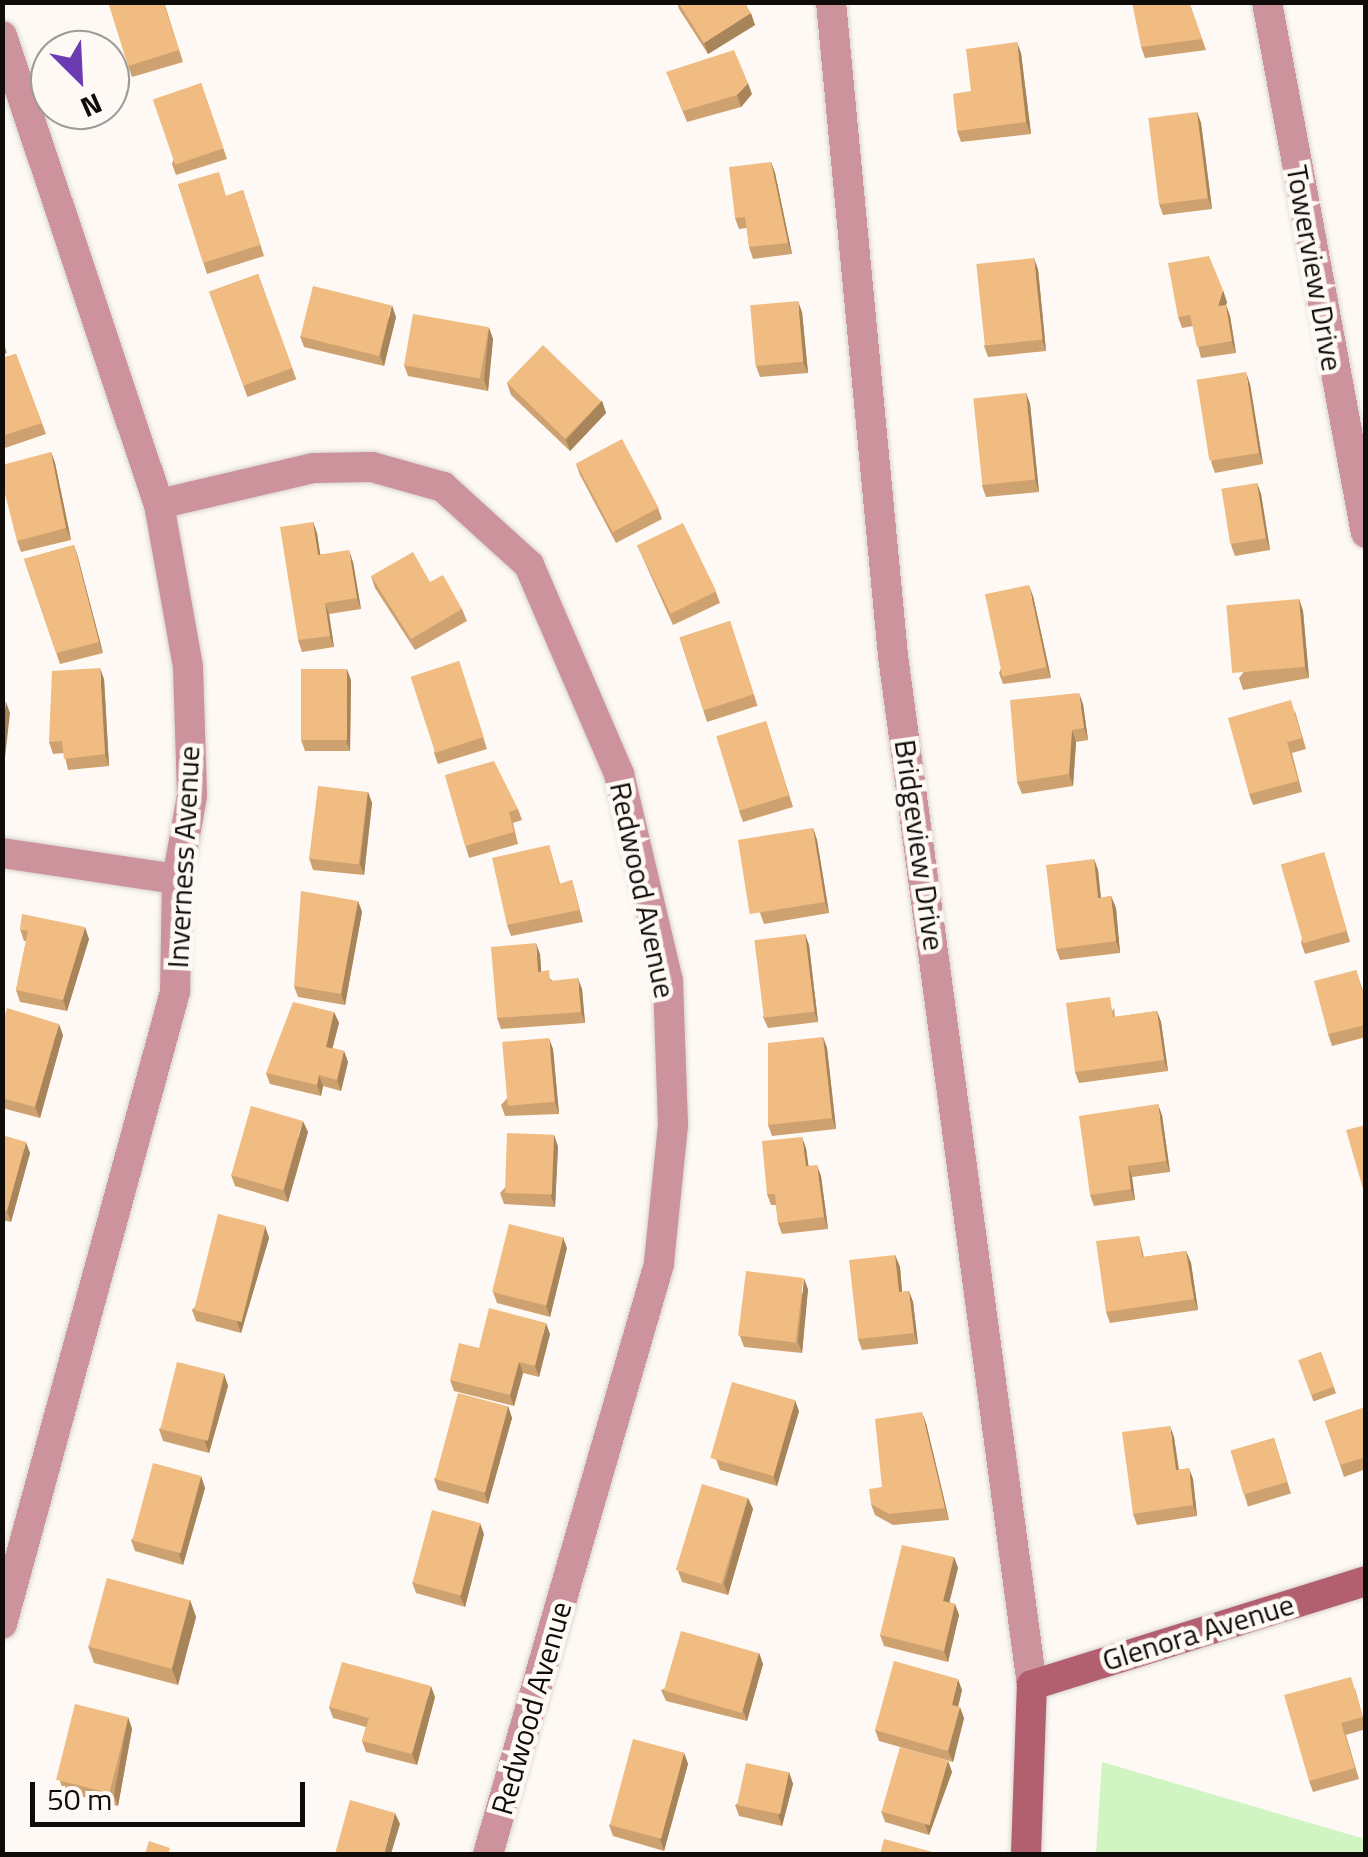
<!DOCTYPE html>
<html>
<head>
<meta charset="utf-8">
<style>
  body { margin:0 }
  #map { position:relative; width:1368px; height:1857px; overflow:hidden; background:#fef9f4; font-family:"Titillium Web",sans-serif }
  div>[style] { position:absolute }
  .green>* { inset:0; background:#d0f4c2 }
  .roads { filter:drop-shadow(0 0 2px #d8d3ce) drop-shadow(0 0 2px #d8d3ce) }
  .street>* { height:30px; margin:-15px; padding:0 15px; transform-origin:15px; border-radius:15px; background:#cd939c }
  .secondary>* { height:30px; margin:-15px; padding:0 15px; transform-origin:15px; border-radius:15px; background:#b2606f }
  .wall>* { inset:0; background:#cea270; transform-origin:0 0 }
  .shaded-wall>* { inset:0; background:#a8845b }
  .building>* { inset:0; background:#f0bc82; transform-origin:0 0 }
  span { translate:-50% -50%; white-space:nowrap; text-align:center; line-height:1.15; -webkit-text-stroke:9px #fef9f4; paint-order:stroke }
  .street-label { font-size:30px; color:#0f0c09 }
  .frame { position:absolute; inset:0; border:5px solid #0f0c09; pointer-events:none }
  .north { position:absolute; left:30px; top:30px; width:100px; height:100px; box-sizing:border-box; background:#fef9f4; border:2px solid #9e9a96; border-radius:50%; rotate:156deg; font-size:28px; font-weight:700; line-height:40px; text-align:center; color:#0f0c09 }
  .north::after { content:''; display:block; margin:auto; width:35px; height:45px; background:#6c3bb3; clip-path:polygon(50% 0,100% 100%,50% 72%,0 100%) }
  .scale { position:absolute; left:30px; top:1782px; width:275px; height:45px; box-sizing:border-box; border:5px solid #0f0c09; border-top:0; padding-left:12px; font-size:30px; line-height:35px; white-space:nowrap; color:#0f0c09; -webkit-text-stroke:8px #fef9f4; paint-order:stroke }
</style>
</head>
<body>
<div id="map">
  <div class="green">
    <i style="clip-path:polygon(1102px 1762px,1365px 1839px,1365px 1854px,1096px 1854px)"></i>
  </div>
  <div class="roads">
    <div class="street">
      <i style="left:831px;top:2px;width:657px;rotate:84.58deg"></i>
      <i style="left:893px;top:656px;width:1038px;rotate:82.31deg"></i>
      <i style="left:1267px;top:2px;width:540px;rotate:79.44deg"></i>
      <i style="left:2px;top:36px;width:494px;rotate:71.5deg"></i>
      <i style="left:159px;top:504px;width:166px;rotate:79.9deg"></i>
      <i style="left:188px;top:667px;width:129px;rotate:88.2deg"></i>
      <i style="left:192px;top:796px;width:84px;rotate:100.2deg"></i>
      <i style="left:177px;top:879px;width:113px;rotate:91deg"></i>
      <i style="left:175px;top:992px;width:655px;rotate:105.31deg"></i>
      <i style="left:159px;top:504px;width:159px;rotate:-13.1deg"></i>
      <i style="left:314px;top:468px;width:58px;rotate:-1deg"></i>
      <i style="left:372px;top:467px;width:74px;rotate:15.7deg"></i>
      <i style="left:443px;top:487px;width:116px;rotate:42.2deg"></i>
      <i style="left:529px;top:565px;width:228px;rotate:66.7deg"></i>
      <i style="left:619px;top:774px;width:213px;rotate:76.7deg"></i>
      <i style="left:668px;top:981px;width:144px;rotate:88deg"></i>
      <i style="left:673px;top:1125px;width:140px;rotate:95.8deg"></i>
      <i style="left:659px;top:1264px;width:614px;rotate:106.16deg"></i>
      <i style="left:2px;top:853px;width:177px;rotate:8.5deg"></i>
    </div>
    <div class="secondary">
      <i style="left:1026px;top:1854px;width:169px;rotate:-88deg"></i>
      <i style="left:1032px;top:1685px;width:350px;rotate:-17.3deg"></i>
    </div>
  </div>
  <div class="wall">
    <i style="clip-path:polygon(164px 2px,183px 62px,132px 77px,128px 66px)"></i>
    <i style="clip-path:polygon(677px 2px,750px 2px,746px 5px,755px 25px,708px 54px,679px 9px)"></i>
    <i style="clip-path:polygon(1189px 2px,1206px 50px,1145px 58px,1141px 47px)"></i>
    <i style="clip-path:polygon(1021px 53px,1031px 134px,961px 142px,957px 131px,971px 91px)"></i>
    <i style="clip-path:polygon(201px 83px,227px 159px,176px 175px,172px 164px)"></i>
    <i style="clip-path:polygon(671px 83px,752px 94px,741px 107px,687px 122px)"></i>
    <i style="clip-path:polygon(1197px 112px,1201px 123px,1212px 209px,1163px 215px,1159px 204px)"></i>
    <i style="clip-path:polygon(771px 162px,775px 173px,792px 254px,753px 259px,749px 247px,747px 228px,739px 229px,735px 218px)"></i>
    <i style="clip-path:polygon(178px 184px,227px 196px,243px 190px,264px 256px,207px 274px)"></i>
    <i style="clip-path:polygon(1038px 269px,1046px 351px,988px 357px,984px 346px)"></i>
    <i style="left:258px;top:274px;width:112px;height:52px;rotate:70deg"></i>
    <i style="clip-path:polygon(1227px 302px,1226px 305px,1230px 316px,1236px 353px,1201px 358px,1193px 326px,1182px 328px,1178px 317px)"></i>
    <i style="clip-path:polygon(802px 312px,808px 373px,760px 377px,756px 366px)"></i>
    <i style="clip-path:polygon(396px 317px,384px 366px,304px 347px,300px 336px)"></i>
    <i style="clip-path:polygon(489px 328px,493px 339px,488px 391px,408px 376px,404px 365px)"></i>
    <i style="clip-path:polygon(2px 336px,7px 353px,2px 355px)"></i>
    <i style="clip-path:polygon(16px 354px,46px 434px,2px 449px,2px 358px)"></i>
    <i style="clip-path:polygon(507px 383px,602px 401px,606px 413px,570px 451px,511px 395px)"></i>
    <i style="clip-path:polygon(1250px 384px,1263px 464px,1215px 473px,1211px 462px)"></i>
    <i style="clip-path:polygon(1026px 393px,1030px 404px,1039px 492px,986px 497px,982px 486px)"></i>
    <i style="clip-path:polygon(51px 452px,55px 463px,71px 540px,21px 552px,17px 541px)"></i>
    <i style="clip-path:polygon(576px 464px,658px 508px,662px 519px,616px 543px,580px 475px)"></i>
    <i style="clip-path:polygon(1257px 483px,1261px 494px,1270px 550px,1235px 556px,1231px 545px)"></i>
    <i style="clip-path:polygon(313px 522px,317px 533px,320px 554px,353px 562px,361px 609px,329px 614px,334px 647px,302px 652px,298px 640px)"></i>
    <i style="clip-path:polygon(74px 545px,103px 653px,60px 664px,24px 559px)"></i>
    <i style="clip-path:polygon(637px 545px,716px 592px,720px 603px,673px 625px)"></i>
    <i style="clip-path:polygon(371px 576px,430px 582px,462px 609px,467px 621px,415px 650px,375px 588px)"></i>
    <i style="clip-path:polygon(1033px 596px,1051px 678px,1003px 684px,999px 673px)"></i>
    <i style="clip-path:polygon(1299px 599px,1303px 611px,1309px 678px,1243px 690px,1239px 678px)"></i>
    <i style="left:730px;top:621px;width:89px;height:53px;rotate:72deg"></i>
    <i style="clip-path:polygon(459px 661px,487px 749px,438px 764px,434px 753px)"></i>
    <i style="clip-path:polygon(104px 679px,109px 766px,68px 770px,64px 753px,53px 754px,49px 742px)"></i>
    <i style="clip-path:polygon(351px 680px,350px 751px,305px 751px,301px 740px)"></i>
    <i style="clip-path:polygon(1083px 704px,1088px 740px,1076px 742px,1073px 786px,1022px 794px,1017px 782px)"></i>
    <i style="clip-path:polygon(1295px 711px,1306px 749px,1292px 753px,1302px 792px,1253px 805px,1249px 794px)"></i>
    <i style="clip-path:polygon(766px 721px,793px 807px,743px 822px,739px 811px)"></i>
    <i style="clip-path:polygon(445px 775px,518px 809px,522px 820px,513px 823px,518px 844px,469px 858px)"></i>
    <i style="clip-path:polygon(368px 792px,372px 803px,364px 875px,313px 870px,309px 858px)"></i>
    <i style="clip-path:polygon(813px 828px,817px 840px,829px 913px,764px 924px,760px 913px)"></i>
    <i style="clip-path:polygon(549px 845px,560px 884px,572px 880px,583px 922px,511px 936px,507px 925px)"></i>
    <i style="clip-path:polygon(1324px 852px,1350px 942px,1305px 954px,1301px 943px)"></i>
    <i style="clip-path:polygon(1094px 859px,1098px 870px,1101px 898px,1111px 896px,1116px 908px,1120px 953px,1060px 960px,1056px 949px)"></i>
    <i style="clip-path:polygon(358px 901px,362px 912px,345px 1005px,298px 997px,294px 986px)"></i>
    <i style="clip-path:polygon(20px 929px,89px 939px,67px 1011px,20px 1002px,16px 990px,26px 941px,24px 941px)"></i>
    <i style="clip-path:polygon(805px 934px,809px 945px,818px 1022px,768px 1028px,763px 1017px)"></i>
    <i style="clip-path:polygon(540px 954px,541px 971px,553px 981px,582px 989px,585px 1023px,501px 1029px,497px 1018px)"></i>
    <i style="clip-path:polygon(1356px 970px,1366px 1000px,1366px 1037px,1332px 1046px,1328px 1034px)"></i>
    <i style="clip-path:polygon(1114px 1008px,1115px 1017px,1157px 1011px,1161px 1022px,1168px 1071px,1079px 1083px,1075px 1072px)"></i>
    <i style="clip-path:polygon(334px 1012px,339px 1023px,332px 1048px,344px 1051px,348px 1062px,341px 1091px,323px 1086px,321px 1096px,270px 1084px,266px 1073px)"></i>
    <i style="clip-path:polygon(2px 1024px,63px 1035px,40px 1118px,2px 1108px)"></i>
    <i style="clip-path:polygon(823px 1037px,827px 1048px,836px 1129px,772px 1136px,768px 1125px)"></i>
    <i style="clip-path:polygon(553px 1049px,559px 1114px,505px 1116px,501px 1105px)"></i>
    <i style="clip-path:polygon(1162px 1115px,1170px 1172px,1132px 1177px,1135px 1200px,1094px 1206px,1090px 1195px)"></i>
    <i style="clip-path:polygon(308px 1132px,288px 1202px,235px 1186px,231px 1175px)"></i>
    <i style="clip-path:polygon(2px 1135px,30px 1153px,11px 1222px,2px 1220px)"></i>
    <i style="clip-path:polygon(554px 1135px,558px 1147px,555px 1207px,504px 1204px,500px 1193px)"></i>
    <i style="clip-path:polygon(806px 1148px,808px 1165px,821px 1176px,828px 1229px,782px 1234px,778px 1223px,776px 1205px,771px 1205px,767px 1194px)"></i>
    <i style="clip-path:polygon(265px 1226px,269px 1238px,241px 1333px,196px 1321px,192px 1310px)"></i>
    <i style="clip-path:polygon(1139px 1236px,1144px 1257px,1186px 1251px,1191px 1263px,1198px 1310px,1110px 1323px,1106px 1312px)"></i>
    <i style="clip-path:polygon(567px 1248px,550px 1317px,497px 1303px,493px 1292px)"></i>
    <i style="clip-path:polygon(895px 1255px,900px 1267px,902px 1292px,909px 1291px,913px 1302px,918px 1344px,862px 1350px,858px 1339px)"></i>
    <i style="clip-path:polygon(808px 1289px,802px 1353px,744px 1347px,740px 1336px)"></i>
    <i style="clip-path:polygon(550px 1334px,539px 1377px,523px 1373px,514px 1406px,454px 1391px,450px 1380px,479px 1348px)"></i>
    <i style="left:1321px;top:1352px;width:44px;height:24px;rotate:70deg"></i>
    <i style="clip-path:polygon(224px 1374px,228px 1386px,209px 1453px,163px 1441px,159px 1429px)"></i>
    <i style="clip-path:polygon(508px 1406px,512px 1418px,488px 1504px,438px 1490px,434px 1479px)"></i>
    <i style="clip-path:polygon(1366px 1407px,1366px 1469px,1344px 1477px,1325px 1421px)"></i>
    <i style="clip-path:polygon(799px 1411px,777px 1486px,720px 1470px,716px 1459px)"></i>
    <i style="clip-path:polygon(926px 1423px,949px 1520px,893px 1525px,875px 1515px,871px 1504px)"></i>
    <i style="clip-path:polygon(1174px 1437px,1179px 1469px,1193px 1479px,1197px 1516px,1137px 1525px,1133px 1514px)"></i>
    <i style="left:1274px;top:1438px;width:58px;height:45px;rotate:73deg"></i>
    <i style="clip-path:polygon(201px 1476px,205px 1488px,183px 1565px,135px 1551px,131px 1540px)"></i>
    <i style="clip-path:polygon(748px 1498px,753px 1509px,728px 1595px,682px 1582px,678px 1571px)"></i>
    <i style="clip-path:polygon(484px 1534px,465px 1607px,416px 1593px,412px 1582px)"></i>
    <i style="clip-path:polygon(954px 1557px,958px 1568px,949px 1602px,955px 1604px,959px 1615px,948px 1662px,884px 1646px,880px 1635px)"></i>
    <i style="clip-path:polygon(190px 1600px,196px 1617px,178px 1685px,94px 1663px,88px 1646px)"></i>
    <i style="clip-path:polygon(759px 1653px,763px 1664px,747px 1721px,666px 1701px,661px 1690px)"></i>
    <i style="clip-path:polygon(1355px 1688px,1366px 1729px,1346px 1735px,1359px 1779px,1313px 1792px,1309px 1781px)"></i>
    <i style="clip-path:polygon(962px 1690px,958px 1706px,964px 1718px,953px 1762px,879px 1741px,875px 1730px)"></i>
    <i style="clip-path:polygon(435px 1697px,417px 1765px,366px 1752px,362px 1741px,366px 1727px,333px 1718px,329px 1707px)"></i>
    <i style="clip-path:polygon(128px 1717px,132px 1729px,118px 1806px,64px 1792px,60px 1781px)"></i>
    <i style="clip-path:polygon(684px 1753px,688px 1764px,664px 1851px,613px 1836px,609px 1825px)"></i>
    <i style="clip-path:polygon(948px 1761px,952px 1772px,929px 1835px,885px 1822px,881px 1811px)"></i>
    <i style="clip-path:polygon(789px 1772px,793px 1784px,782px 1826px,739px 1816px,735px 1805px)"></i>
  </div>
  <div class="shaded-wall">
    <i style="clip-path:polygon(751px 13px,755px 25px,708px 54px,704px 43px)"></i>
    <i style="clip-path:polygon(1017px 42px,1021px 53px,1031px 134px,1026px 122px)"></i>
    <i style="clip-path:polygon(748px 83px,752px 94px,741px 107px,737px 95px)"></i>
    <i style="clip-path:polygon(1197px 112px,1201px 123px,1212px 209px,1208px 198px)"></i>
    <i style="clip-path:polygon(771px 162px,775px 173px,792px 254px,788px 243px)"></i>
    <i style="clip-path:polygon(1034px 258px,1038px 269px,1046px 351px,1042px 340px)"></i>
    <i style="clip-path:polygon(1223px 290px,1227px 302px,1226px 305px,1230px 316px,1236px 353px,1218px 306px)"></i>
    <i style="clip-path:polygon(798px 301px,802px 312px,808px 373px,803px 362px)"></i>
    <i style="clip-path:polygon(392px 305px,396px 317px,384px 366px,380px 355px)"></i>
    <i style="clip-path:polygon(489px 328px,493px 339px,488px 391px,484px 380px)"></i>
    <i style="clip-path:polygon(1246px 372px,1250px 384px,1263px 464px,1259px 453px)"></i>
    <i style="clip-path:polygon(1026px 393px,1030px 404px,1039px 492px,1035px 480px)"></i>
    <i style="clip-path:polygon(602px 401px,606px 413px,570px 451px,566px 440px)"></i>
    <i style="clip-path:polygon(51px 452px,55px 463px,71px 540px,66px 528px)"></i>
    <i style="clip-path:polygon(1257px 483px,1261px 494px,1270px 550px,1266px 538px)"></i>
    <i style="clip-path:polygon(313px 522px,317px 533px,322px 566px,318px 555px)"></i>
    <i style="clip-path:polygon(74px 545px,78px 557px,103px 653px,99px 642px)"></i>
    <i style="clip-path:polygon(349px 550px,353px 562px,361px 609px,357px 598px)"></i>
    <i style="clip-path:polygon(1029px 585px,1033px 596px,1051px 678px,1047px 667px)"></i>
    <i style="clip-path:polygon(1299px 599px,1303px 611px,1309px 678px,1305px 667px)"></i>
    <i style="clip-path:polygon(325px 603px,329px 614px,334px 647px,330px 636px)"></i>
    <i style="clip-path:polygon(100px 668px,104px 679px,109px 766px,105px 754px)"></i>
    <i style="clip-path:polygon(347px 669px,351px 680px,350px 751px,346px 740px)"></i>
    <i style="clip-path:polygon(1079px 693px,1083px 704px,1088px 740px,1084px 728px)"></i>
    <i style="clip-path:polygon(6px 702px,10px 713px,3px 775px,2px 731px)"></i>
    <i style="clip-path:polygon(1072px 730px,1076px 742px,1073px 786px,1069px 774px)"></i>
    <i style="clip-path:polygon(368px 792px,372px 803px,364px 875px,360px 864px)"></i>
    <i style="clip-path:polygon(813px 828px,817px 840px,829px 913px,825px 902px)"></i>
    <i style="clip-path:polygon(1094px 859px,1098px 870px,1102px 910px,1098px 898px)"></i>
    <i style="clip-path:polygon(1111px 896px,1116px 908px,1120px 953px,1116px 941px)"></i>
    <i style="clip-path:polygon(358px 901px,362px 912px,345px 1005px,341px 994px)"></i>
    <i style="clip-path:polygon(85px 927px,89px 939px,67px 1011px,63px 1000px)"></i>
    <i style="clip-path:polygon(805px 934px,809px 945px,818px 1022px,814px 1011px)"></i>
    <i style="clip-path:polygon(536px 943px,540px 954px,542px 983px,538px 972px)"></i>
    <i style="clip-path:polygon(578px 978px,582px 989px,585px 1023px,581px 1012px)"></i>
    <i style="clip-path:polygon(1157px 1011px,1161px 1022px,1168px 1071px,1164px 1060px)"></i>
    <i style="clip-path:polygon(334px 1012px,339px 1023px,330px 1058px,326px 1047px)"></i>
    <i style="clip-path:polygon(59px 1024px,63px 1035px,40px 1118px,35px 1107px)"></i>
    <i style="clip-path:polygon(823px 1037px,827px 1048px,836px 1129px,832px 1118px)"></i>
    <i style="clip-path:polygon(549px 1038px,553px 1049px,559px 1114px,555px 1102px)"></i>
    <i style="clip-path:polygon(344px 1051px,348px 1062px,341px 1091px,337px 1080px)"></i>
    <i style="clip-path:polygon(319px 1075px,323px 1086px,321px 1096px,317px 1085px)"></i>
    <i style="clip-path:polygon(1158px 1104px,1162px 1115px,1170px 1172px,1166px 1161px)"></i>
    <i style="clip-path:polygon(303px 1121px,308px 1132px,288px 1202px,284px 1190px)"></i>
    <i style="clip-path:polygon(554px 1135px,558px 1147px,555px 1207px,551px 1196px)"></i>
    <i style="clip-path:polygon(802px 1137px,806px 1148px,810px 1177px,806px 1166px)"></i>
    <i style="clip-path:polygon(26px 1142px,30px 1153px,11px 1222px,7px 1211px)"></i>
    <i style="clip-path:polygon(817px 1165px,821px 1176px,828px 1229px,824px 1217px)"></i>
    <i style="clip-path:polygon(1128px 1166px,1132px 1177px,1135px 1200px,1131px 1189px)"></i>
    <i style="clip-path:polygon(265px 1226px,269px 1238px,241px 1333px,237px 1322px)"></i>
    <i style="clip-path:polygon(563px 1237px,567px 1248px,550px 1317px,546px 1306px)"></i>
    <i style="clip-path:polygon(1186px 1251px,1191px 1263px,1198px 1310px,1194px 1299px)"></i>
    <i style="clip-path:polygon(895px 1255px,900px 1267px,903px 1303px,899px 1292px)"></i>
    <i style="clip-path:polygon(804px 1278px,808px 1289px,802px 1353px,798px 1342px)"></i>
    <i style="clip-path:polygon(909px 1291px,913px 1302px,918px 1344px,914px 1333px)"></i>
    <i style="clip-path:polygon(546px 1323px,550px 1334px,539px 1377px,535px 1366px)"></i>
    <i style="clip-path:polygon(519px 1362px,523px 1373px,514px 1406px,510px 1395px)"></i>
    <i style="clip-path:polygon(224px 1374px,228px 1386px,209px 1453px,205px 1442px)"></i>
    <i style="clip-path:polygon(795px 1400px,799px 1411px,777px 1486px,773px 1475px)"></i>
    <i style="clip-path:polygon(508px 1406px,512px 1418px,488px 1504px,484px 1492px)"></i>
    <i style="clip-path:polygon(922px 1412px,926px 1423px,949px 1520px,945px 1508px)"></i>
    <i style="clip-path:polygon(1170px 1426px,1174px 1437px,1180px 1481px,1176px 1470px)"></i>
    <i style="clip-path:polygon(1189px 1468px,1193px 1479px,1197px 1516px,1193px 1505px)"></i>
    <i style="clip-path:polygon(201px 1476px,205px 1488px,183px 1565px,179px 1554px)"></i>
    <i style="clip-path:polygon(748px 1498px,753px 1509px,728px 1595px,724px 1584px)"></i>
    <i style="clip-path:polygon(480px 1523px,484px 1534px,465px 1607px,460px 1596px)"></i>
    <i style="clip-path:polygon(954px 1557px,958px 1568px,947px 1612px,943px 1601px)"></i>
    <i style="clip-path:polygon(190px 1600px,196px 1617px,178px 1685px,172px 1669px)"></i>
    <i style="clip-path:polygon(955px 1604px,959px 1615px,948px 1662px,944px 1651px)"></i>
    <i style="clip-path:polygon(759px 1653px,763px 1664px,747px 1721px,743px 1710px)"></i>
    <i style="clip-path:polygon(958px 1679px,962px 1690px,956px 1716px,952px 1705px)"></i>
    <i style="clip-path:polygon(431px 1686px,435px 1697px,417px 1765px,412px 1754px)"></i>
    <i style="clip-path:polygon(960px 1707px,964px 1718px,953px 1762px,948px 1751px)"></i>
    <i style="clip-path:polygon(128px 1717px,132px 1729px,118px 1806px,114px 1795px)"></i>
    <i style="clip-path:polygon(684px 1753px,688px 1764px,664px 1851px,660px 1839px)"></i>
    <i style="clip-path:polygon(948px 1761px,952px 1772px,929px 1835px,925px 1824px)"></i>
    <i style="clip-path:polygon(789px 1772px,793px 1784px,782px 1826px,778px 1815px)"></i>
    <i style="clip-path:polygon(395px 1813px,400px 1824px,391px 1854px,384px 1854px)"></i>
  </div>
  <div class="building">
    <i style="clip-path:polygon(108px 2px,163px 2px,179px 50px,128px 66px)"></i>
    <i style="clip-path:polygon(678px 2px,744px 2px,751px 13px,704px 43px)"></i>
    <i style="clip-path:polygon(1132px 2px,1189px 2px,1202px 39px,1141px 47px)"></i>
    <i style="clip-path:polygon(1017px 42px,1026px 122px,957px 131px,953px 94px,971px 91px,966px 49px)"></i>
    <i style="clip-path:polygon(734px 50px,748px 83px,737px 95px,683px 111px,666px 72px)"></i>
    <i style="left:201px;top:83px;width:69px;height:51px;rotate:71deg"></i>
    <i style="left:1197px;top:112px;width:87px;height:49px;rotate:83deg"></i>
    <i style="clip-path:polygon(771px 162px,788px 243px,749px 247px,745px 217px,735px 218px,729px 167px)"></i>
    <i style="clip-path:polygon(219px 172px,226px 196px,243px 190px,260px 245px,203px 263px,178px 184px)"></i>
    <i style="clip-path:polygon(1209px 256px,1223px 290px,1218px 306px,1226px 305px,1232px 341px,1197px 347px,1190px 315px,1178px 317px,1168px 263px)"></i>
    <i style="left:1034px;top:258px;width:82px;height:58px;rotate:84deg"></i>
    <i style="left:258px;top:274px;width:100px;height:52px;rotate:70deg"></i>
    <i style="left:313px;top:286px;width:81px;height:52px;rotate:14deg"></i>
    <i style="left:798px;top:301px;width:61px;height:48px;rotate:85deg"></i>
    <i style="left:413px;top:314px;width:77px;height:52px;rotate:10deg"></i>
    <i style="left:543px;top:345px;width:81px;height:52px;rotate:44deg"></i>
    <i style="clip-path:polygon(16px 354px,42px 423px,2px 436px,2px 358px)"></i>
    <i style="left:1246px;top:372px;width:82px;height:50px;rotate:81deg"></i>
    <i style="left:1026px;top:393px;width:87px;height:53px;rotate:84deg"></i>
    <i style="left:622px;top:439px;width:78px;height:52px;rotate:62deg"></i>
    <i style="clip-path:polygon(51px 452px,66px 528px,17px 541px,2px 482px,2px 465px)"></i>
    <i style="left:1257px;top:483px;width:56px;height:36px;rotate:81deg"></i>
    <i style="clip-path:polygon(313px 522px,318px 555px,349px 550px,357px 598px,325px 603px,330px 636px,298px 640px,280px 527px)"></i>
    <i style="left:683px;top:523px;width:76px;height:51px;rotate:64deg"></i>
    <i style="clip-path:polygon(74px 545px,99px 642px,56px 653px,24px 559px)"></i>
    <i style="clip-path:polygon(413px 552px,430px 582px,443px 575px,462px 609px,411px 639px,371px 576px)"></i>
    <i style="left:1029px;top:585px;width:84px;height:45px;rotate:78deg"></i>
    <i style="left:1299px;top:599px;width:68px;height:73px;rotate:85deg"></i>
    <i style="left:730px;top:621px;width:77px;height:53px;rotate:72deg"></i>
    <i style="left:459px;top:661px;width:80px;height:51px;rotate:72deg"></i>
    <i style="clip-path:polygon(100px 668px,105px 754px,64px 759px,62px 741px,49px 742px,52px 671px)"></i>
    <i style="left:301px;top:669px;width:46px;height:71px"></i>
    <i style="clip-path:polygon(1079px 693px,1084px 728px,1072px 730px,1069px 774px,1017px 782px,1010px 700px)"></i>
    <i style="clip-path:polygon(1291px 700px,1302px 738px,1287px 742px,1298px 781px,1249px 794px,1228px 718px)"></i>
    <i style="clip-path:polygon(2px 702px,6px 702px,2px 731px)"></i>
    <i style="left:766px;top:721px;width:78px;height:52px;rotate:73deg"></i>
    <i style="clip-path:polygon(494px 761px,518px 809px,509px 812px,514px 832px,465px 846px,445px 775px)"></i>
    <i style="left:318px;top:786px;width:50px;height:73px;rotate:7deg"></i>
    <i style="left:813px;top:828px;width:75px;height:76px;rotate:81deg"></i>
    <i style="clip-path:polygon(549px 845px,559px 884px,572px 880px,579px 910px,507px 925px,492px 858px)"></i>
    <i style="left:1324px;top:852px;width:82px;height:45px;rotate:74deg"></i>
    <i style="clip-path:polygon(1094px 859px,1098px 898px,1111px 896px,1116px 941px,1056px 949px,1046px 865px)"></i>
    <i style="clip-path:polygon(301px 891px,358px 901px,341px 994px,294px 986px)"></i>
    <i style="clip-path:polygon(22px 914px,85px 927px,63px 1000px,16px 990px,28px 931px,20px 929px)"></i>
    <i style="left:805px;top:934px;width:78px;height:51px;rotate:83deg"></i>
    <i style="clip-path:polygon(536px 943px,538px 972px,549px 970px,550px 981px,578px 978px,581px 1012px,497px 1018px,491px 947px)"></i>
    <i style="clip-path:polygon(1356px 970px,1366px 1004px,1366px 1025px,1328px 1034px,1314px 981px)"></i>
    <i style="clip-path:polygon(1110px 997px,1113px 1017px,1157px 1011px,1164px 1060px,1075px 1072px,1066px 1003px)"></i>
    <i style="clip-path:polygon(293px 1002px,334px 1012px,326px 1047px,344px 1051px,337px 1080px,319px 1075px,317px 1085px,266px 1073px)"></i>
    <i style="clip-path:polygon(7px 1008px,59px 1024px,35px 1107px,2px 1098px,2px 1024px)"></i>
    <i style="clip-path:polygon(823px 1037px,832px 1118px,768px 1125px,768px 1043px)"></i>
    <i style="left:549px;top:1038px;width:64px;height:47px;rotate:85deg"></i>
    <i style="clip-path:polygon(1158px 1104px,1166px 1161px,1128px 1166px,1131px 1189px,1090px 1195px,1079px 1116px)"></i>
    <i style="left:251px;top:1106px;width:54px;height:72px;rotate:16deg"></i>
    <i style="clip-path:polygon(1366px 1125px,1366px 1199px,1346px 1130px)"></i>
    <i style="left:507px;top:1133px;width:47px;height:60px;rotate:2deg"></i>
    <i style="clip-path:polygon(2px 1135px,26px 1142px,7px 1211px,2px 1210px)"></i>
    <i style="clip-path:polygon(802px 1137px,806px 1166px,817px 1165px,824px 1217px,778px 1223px,775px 1194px,767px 1194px,762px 1141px)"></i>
    <i style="left:218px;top:1214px;width:49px;height:99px;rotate:14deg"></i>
    <i style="left:509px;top:1224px;width:56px;height:70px;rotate:14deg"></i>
    <i style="clip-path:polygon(1139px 1236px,1142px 1257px,1186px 1251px,1194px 1299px,1106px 1312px,1096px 1241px)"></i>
    <i style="clip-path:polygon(895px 1255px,899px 1292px,909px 1291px,914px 1333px,858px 1339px,849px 1260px)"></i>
    <i style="left:746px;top:1271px;width:58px;height:65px;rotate:7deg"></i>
    <i style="clip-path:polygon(489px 1308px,546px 1323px,535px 1366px,519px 1362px,510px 1395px,450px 1380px,459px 1343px,479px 1348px)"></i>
    <i style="left:1321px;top:1352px;width:37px;height:24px;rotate:70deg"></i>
    <i style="left:177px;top:1362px;width:49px;height:69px;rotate:14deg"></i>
    <i style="left:732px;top:1382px;width:66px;height:79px;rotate:16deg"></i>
    <i style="left:458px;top:1393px;width:52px;height:89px;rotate:15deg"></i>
    <i style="clip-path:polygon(1366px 1407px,1366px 1457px,1340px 1465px,1325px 1421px)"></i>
    <i style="clip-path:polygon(922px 1412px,945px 1508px,889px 1514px,871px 1504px,869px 1489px,882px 1487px,875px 1419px)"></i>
    <i style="clip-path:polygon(1170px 1426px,1176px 1470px,1189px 1468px,1193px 1505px,1133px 1514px,1122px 1432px)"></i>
    <i style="left:1274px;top:1438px;width:46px;height:45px;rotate:74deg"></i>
    <i style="left:153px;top:1463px;width:50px;height:80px;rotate:15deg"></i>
    <i style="left:702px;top:1484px;width:48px;height:90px;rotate:17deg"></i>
    <i style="left:432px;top:1510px;width:50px;height:75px;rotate:15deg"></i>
    <i style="clip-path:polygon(902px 1545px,954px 1557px,943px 1601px,955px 1604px,944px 1651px,880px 1635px)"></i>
    <i style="left:107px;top:1578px;width:86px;height:71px;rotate:15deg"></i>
    <i style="left:681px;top:1631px;width:81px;height:62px;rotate:16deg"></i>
    <i style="clip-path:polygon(894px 1661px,958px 1679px,952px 1705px,960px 1707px,948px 1751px,875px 1730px)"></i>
    <i style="clip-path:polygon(342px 1662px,431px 1686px,412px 1754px,362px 1741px,369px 1718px,329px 1707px)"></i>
    <i style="clip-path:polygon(1351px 1677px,1363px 1717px,1341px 1723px,1355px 1768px,1309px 1781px,1284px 1695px)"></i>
    <i style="left:75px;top:1704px;width:55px;height:78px;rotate:14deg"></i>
    <i style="left:633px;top:1739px;width:53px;height:89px;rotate:15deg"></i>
    <i style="left:900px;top:1747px;width:50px;height:67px;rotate:16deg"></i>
    <i style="left:746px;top:1763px;width:44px;height:43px;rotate:12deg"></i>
    <i style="clip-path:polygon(350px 1800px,395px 1813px,384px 1854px,335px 1854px)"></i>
    <i style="clip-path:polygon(884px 1839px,940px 1854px,880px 1854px)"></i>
    <i style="clip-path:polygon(149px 1841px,170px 1848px,168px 1854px,145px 1854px)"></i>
  </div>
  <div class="street-label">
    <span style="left:1315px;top:268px;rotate:80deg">Towerview Drive</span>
    <span style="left:920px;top:845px;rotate:82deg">Bridgeview Drive</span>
    <span style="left:183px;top:857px;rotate:-87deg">Inverness Avenue</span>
    <span style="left:643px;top:890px;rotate:78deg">Redwood Avenue</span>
    <span style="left:1198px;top:1632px;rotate:-17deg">Glenora Avenue</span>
    <span style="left:531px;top:1708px;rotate:-74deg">Redwood Avenue</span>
  </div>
  <div class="frame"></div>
  <div class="north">N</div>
  <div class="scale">50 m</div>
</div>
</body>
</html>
